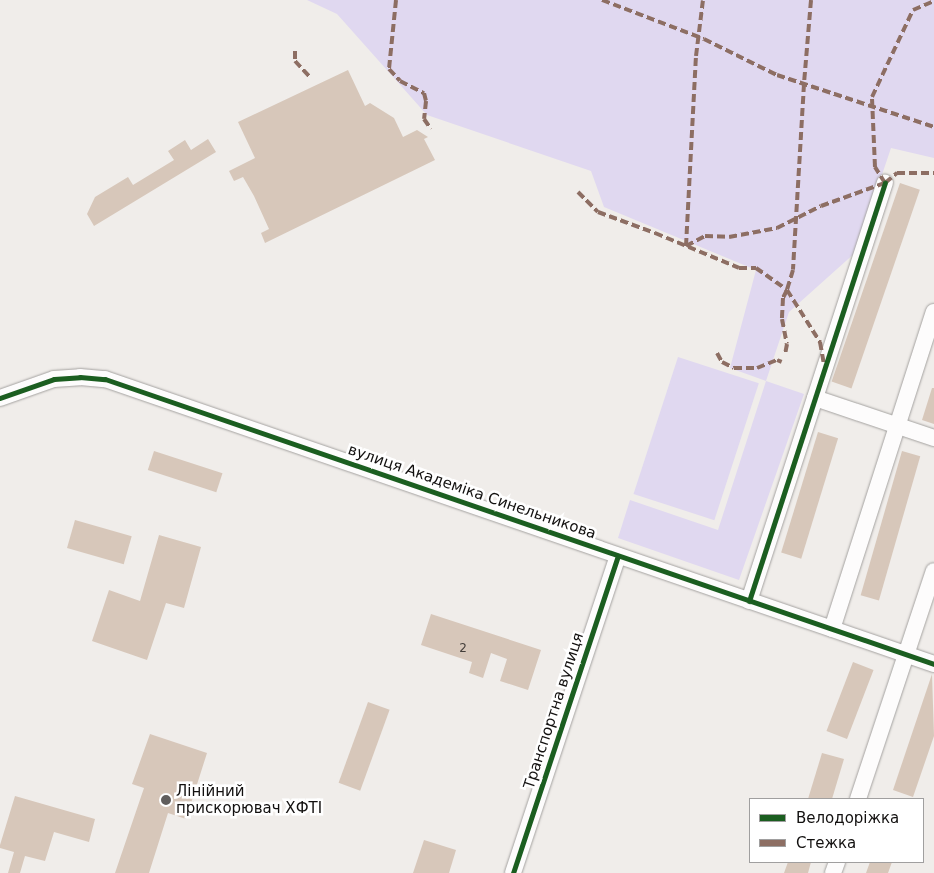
<!DOCTYPE html>
<html>
<head>
<meta charset="utf-8">
<style>
  body { margin:0 }
  #map { position:relative; width:934px; height:873px; overflow:hidden; background:#f0edea; font-family:"DejaVu Sans",sans-serif }
  div>[style] { position:absolute }
  .green>* { inset:0; background:#e0d8f0; transform-origin:0 0 }
  .building>* { inset:0; background:#d7c7ba; transform-origin:0 0 }
  .roads { filter:drop-shadow(0 0 1px #a4a2a0) drop-shadow(0 0 1px #a4a2a0) }
  .minor>* { height:16px; margin:-8px; padding:0 8px; transform-origin:8px; border-radius:8px; background:#fdfcfc }
  .quiet>* { height:4px; margin-top:-2px; transform-origin:0; background:repeating-linear-gradient(90deg,#8d6e63 0 8px,transparent 0 12px) }
  .cycleway>* { height:5px; margin:-2.5px; padding:0 2.5px; transform-origin:2.5px; border-radius:2.5px; background:#1b5e20 }
  .dots>* { width:14px; height:14px; translate:-50% -50%; box-sizing:border-box; border:2px solid #fff; border-radius:50% }
  span { translate:-50% -50%; white-space:nowrap; text-align:center; line-height:1.15; -webkit-text-stroke:5px #fff; paint-order:stroke }
  .number-label { font-size:12px; color:#433e3a }
  .number-label span { -webkit-text-stroke-width:0 }
  .street-label { font-size:15px; color:#12100f }
  .poi-label { font-size:15px; color:#12100f }
  .left { translate:0 -50%; text-align:left }
  .legend { position:absolute; left:749px; top:798px; width:175px; height:65px; box-sizing:border-box; background:#fff; border:1px solid #a09f9f; margin:0; padding:6px 9px; list-style:none; font-size:15px; color:#12100f }
  .legend li { display:flex; align-items:center; gap:10px; height:25px }
  .legend b { width:25px; border:1px solid #a09f9f }
</style>
</head>
<body>
<div id="map">
  <div class="green">
    <i style="clip-path:polygon(307px 0,934px 0,934px 158px,891px 148px,856px 252px,789px 312px,766px 381px,804px 394px,739px 580px,618px 538px,630px 500px,718px 530px,766px 381px,730px 368px,756px 270px,604px 207px,591px 171px,427px 115px,337px 14px)"></i>
    <i style="left:678px;top:357px;width:85px;height:144px;rotate:18deg"></i>
  </div>
  <div class="building">
    <i style="clip-path:polygon(348px 70px,365px 106px,370px 103px,394px 118px,403px 137px,417px 130px,428px 137px,424px 139px,435px 160px,265px 243px,261px 233px,269px 229px,254px 196px,243px 177px,234px 181px,229px 171px,255px 158px,238px 122px)"></i>
    <i style="clip-path:polygon(208px 139px,216px 152px,94px 226px,87px 214px,95px 197px,128px 177px,133px 185px,174px 160px,168px 151px,185px 140px,191px 150px)"></i>
    <i style="left:900px;top:183px;width:21px;height:210px;rotate:19deg"></i>
    <i style="clip-path:polygon(932px 388px,934px 388px,934px 424px,922px 420px)"></i>
    <i style="left:818px;top:432px;width:21px;height:126px;rotate:17deg"></i>
    <i style="left:154px;top:451px;width:72px;height:20px;rotate:18deg"></i>
    <i style="left:902px;top:451px;width:19px;height:150px;rotate:16deg"></i>
    <i style="left:75px;top:520px;width:59px;height:29px;rotate:16deg"></i>
    <i style="clip-path:polygon(159px 535px,201px 547px,184px 608px,166px 603px,147px 660px,92px 641px,109px 590px,140px 601px)"></i>
    <i style="clip-path:polygon(431px 614px,541px 650px,528px 690px,500px 681px,507px 659px,491px 653px,483px 678px,469px 673px,472px 662px,421px 645px)"></i>
    <i style="left:853px;top:662px;width:22px;height:74px;rotate:21deg"></i>
    <i style="clip-path:polygon(932px 674px,934px 736px,913px 797px,893px 790px)"></i>
    <i style="left:368px;top:702px;width:23px;height:86px;rotate:20deg"></i>
    <i style="clip-path:polygon(150px 734px,207px 753px,186px 819px,168px 813px,149px 873px,115px 873px,144px 788px,132px 784px)"></i>
    <i style="clip-path:polygon(822px 753px,844px 759px,832px 799px,808px 799px)"></i>
    <i style="clip-path:polygon(15px 796px,95px 819px,89px 842px,54px 832px,45px 861px,25px 856px,20px 873px,8px 873px,14px 852px,0 848px,0 845px)"></i>
    <i style="clip-path:polygon(424px 840px,456px 850px,449px 873px,413px 873px)"></i>
    <i style="clip-path:polygon(788px 862px,811px 862px,808px 873px,784px 873px)"></i>
    <i style="clip-path:polygon(870px 862px,892px 862px,888px 873px,866px 873px)"></i>
  </div>
  <div class="roads">
    <div class="minor">
      <i style="left:0;top:398px;width:57px;rotate:-19.4deg"></i>
      <i style="left:54px;top:379px;width:26px;rotate:-4deg"></i>
      <i style="left:80px;top:377px;width:25px;rotate:5deg"></i>
      <i style="left:105px;top:379px;width:877px;rotate:18.97deg"></i>
      <i style="left:815px;top:398px;width:126px;rotate:18.6deg"></i>
      <i style="left:749px;top:601px;width:440px;rotate:-72deg"></i>
      <i style="left:832px;top:629px;width:333px;rotate:-72.2deg"></i>
      <i style="left:858px;top:799px;width:240px;rotate:-71.6deg"></i>
      <i style="left:513px;top:873px;width:334px;rotate:-71.7deg"></i>
      <i style="left:833px;top:873px;width:12px;rotate:-70deg"></i>
    </div>
  </div>
  <div class="quiet">
    <i style="left:396px;top:0;width:69px;rotate:95.8deg"></i>
    <i style="left:389px;top:69px;width:16px;rotate:47deg"></i>
    <i style="left:400px;top:81px;width:27px;rotate:27deg"></i>
    <i style="left:424px;top:93px;width:8px;rotate:76deg"></i>
    <i style="left:426px;top:101px;width:18px;rotate:96deg"></i>
    <i style="left:424px;top:119px;width:12px;rotate:55deg"></i>
    <i style="left:602px;top:0;width:109px;rotate:20.9deg"></i>
    <i style="left:704px;top:39px;width:81px;rotate:26.3deg"></i>
    <i style="left:777px;top:75px;width:165px;rotate:18.3deg"></i>
    <i style="left:811px;top:0;width:84px;rotate:94.8deg"></i>
    <i style="left:804px;top:84px;width:186px;rotate:93.4deg"></i>
    <i style="left:793px;top:270px;width:21px;rotate:107deg"></i>
    <i style="left:787px;top:290px;width:62px;rotate:57.6deg"></i>
    <i style="left:820px;top:342px;width:22px;rotate:80deg"></i>
    <i style="left:295px;top:51px;width:10px;rotate:90deg"></i>
    <i style="left:295px;top:61px;width:23px;rotate:47deg"></i>
    <i style="left:885px;top:183px;width:19px;rotate:-122deg"></i>
    <i style="left:875px;top:167px;width:70px;rotate:-92.5deg"></i>
    <i style="left:872px;top:97px;width:96px;rotate:-64.8deg"></i>
    <i style="left:913px;top:10px;width:23px;rotate:-23deg"></i>
    <i style="left:578px;top:192px;width:28px;rotate:45deg"></i>
    <i style="left:598px;top:212px;width:61px;rotate:20.2deg"></i>
    <i style="left:655px;top:233px;width:91px;rotate:22.6deg"></i>
    <i style="left:739px;top:268px;width:17px"></i>
    <i style="left:756px;top:268px;width:38px;rotate:35deg"></i>
    <i style="left:787px;top:290px;width:9px;rotate:117deg"></i>
    <i style="left:783px;top:298px;width:21px;rotate:93deg"></i>
    <i style="left:782px;top:319px;width:25px;rotate:79deg"></i>
    <i style="left:787px;top:344px;width:10px;rotate:101deg"></i>
    <i style="left:686px;top:246px;width:21px;rotate:-28deg"></i>
    <i style="left:705px;top:236px;width:24px;rotate:2deg"></i>
    <i style="left:729px;top:237px;width:49px;rotate:-10.6deg"></i>
    <i style="left:777px;top:228px;width:49px;rotate:-26.6deg"></i>
    <i style="left:821px;top:206px;width:68px;rotate:-19.8deg"></i>
    <i style="left:885px;top:183px;width:16px;rotate:-40deg"></i>
    <i style="left:897px;top:173px;width:37px"></i>
    <i style="left:686px;top:246px;width:190px;rotate:-87deg"></i>
    <i style="left:696px;top:56px;width:56px;rotate:-82.9deg"></i>
    <i style="left:717px;top:353px;width:10px;rotate:61deg"></i>
    <i style="left:722px;top:362px;width:13px;rotate:27deg"></i>
    <i style="left:734px;top:368px;width:23px"></i>
    <i style="left:757px;top:368px;width:22px;rotate:-22deg"></i>
    <i style="left:777px;top:360px;width:5px;rotate:22deg"></i>
  </div>
  <div class="cycleway">
    <i style="left:0;top:398px;width:57px;rotate:-19.4deg"></i>
    <i style="left:54px;top:379px;width:26px;rotate:-4deg"></i>
    <i style="left:80px;top:377px;width:25px;rotate:5deg"></i>
    <i style="left:105px;top:379px;width:877px;rotate:18.97deg"></i>
    <i style="left:749px;top:601px;width:440px;rotate:-72deg"></i>
    <i style="left:513px;top:873px;width:334px;rotate:-71.7deg"></i>
  </div>
  <div class="dots">
    <i style="left:166px;top:800px;background:#605d5c"></i>
  </div>
  <div class="number-label">
    <span style="left:463px;top:649px">2</span>
  </div>
  <div class="street-label">
    <span style="left:472px;top:492px;rotate:19deg">вулиця Академіка Синельникова</span>
    <span style="left:554px;top:711px;rotate:-72deg">Транспортна вулиця</span>
  </div>
  <div class="poi-label">
    <span class="left" style="left:176px;top:800px">Лінійний<br>прискорювач ХФТІ</span>
  </div>
  <ul class="legend">
  <li><b style="height:6px;background:#1b5e20"></b>Велодоріжка</li>
  <li><b style="height:6px;background:#8d6e63"></b>Стежка</li>
  </ul>
</div>
</body>
</html>
